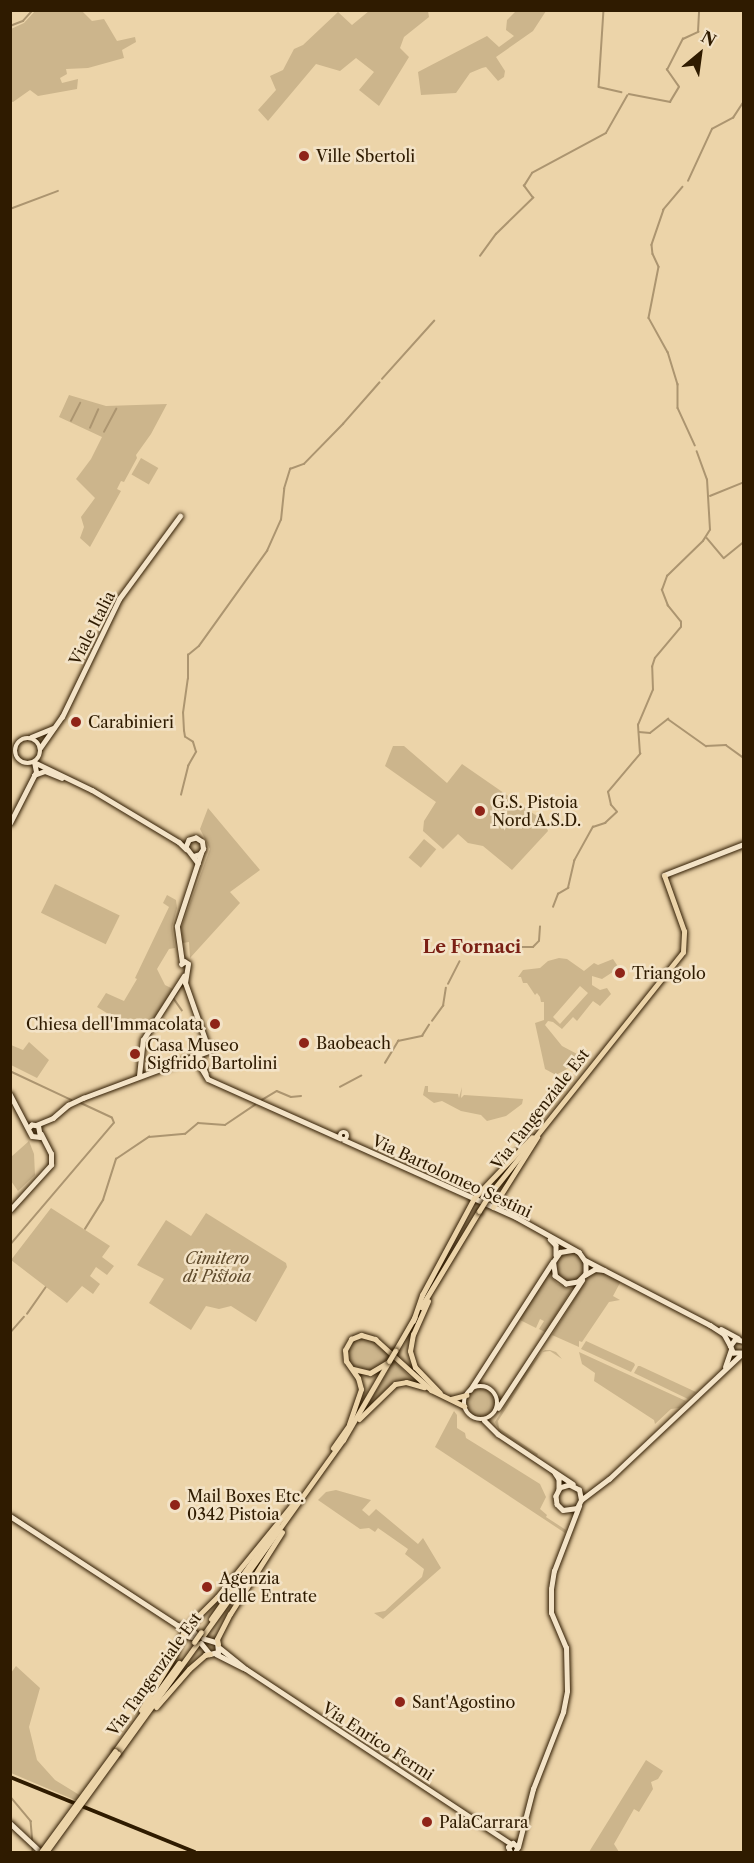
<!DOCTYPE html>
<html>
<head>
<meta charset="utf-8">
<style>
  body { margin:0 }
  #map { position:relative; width:754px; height:1863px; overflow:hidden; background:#ecd4a9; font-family:"Libre Caslon Text",serif }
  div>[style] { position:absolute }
  .green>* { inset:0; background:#ccb58c; transform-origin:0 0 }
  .round { border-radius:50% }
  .stream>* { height:1.5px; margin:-0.75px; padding:0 0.75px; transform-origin:0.75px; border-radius:0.75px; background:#ac9570 }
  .roads { filter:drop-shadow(0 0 2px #2f1b00) drop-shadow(0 0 2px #2f1b00) }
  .secondary>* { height:4.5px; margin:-2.25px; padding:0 2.25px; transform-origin:2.25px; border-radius:2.25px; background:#f3e3c7 }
  .secondary>.ring { margin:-2.25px; padding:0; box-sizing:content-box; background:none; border:4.5px solid #f3e3c7; border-radius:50% }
  .primary>* { height:5px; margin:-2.5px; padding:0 2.5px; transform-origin:2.5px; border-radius:2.5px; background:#ecd4a9 }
  .rail>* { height:4px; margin-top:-2px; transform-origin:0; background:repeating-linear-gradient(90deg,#f3e3c7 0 4.5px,#2f1b00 0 9px); box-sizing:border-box; border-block:2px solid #2f1b00 }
  .bridges { filter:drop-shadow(0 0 2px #2f1b00) drop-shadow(0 0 2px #2f1b00) }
  .primary-bridge>* { height:5px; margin:-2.5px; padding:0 2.5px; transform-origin:2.5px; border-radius:2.5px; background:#ecd4a9 }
  .dots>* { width:16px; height:16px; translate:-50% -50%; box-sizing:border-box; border:3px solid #f3e3c7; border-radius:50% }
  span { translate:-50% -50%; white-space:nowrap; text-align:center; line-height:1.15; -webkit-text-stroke:5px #f3e3c7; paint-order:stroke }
  .poi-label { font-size:16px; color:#2f1b00 }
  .left { translate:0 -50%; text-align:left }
  .right { translate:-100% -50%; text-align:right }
  .street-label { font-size:16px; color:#2f1b00 }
  .park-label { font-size:16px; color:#5e492a; font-style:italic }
  .neighbourhood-label { font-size:18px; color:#7a1f14; font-weight:700 }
  .frame { position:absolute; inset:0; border:12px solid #2f1b00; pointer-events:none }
  .north { position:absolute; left:670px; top:24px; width:60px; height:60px; -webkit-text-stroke:4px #f3e3c7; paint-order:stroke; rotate:29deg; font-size:16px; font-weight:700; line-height:24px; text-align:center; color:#2f1b00 }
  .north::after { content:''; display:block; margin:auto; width:21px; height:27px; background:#2f1b00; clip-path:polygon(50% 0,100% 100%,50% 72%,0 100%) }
</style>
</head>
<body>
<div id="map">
  <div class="green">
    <i style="clip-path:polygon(35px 11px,82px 11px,92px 21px,104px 19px,117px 41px,135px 37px,136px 42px,122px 50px,124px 58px,88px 68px,66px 69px,67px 74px,60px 78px,62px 83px,78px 79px,77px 89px,38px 96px,30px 90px,13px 102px,10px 101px,11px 29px,24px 23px)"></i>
    <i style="clip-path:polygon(369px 11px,428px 11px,429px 17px,404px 37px,400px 48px,409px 57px,379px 106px,359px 90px,374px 72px,356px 58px,340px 71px,316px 64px,268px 121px,258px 110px,276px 90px,270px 76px,283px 70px,294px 49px,303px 45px,338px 12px,352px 25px)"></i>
    <i style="clip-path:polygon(516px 11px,546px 11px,533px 31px,496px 57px,505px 71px,504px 77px,498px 81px,486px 67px,482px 68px,470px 73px,456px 93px,421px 95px,418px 72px,487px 36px,499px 47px,514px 36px,506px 30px,507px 20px)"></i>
    <i style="clip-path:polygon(69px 395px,106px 406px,167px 404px,151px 434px,136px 455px,137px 458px,124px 482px,121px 481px,117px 489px,121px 491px,90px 547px,80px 538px,84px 527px,81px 517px,95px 498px,76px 479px,91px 459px,102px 437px,59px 417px)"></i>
    <i style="left:141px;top:458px;width:20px;height:19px;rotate:30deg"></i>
    <i style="clip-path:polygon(393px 746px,404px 746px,447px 783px,462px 764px,544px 821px,548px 831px,512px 870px,483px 846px,468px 843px,458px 834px,443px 849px,423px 831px,424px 821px,436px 802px,385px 766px)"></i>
    <i style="clip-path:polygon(208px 808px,260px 870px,230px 892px,240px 903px,190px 958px,189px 942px,183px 943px,181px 928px,210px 849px,200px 829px)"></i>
    <i style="left:424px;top:839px;width:16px;height:24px;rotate:40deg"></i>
    <i style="left:55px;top:884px;width:72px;height:32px;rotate:26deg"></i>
    <i style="clip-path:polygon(167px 895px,176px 900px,177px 908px,172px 927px,175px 948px,169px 949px,157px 969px,165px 985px,173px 989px,151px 1023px,146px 1019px,138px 1032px,97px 1007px,106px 993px,124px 1001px,137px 979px,135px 978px,169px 907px,163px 903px)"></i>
    <i style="clip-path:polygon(evenodd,559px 958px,567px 959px,584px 971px,594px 963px,598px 965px,613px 959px,619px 968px,602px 979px,592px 976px,592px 985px,600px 990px,607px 988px,611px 994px,600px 1006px,593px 1001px,577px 1021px,573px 1017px,562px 1029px,553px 1022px,548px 1021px,545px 1025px,562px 1046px,579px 1055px,567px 1069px,556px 1075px,545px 1069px,535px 1023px,544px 1020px,544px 1002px,541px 1002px,540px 997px,537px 993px,535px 995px,527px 983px,523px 983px,521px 977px,518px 977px,523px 970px,540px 968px,548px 961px,559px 958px,580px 986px,588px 993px,560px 1024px,553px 1017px,580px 986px)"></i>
    <i style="clip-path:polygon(29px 1042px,49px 1060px,37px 1078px,11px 1065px,11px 1045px,23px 1050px)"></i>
    <i style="clip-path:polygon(425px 1086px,428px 1086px,428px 1092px,458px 1094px,459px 1098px,462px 1087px,461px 1098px,464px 1095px,523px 1099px,522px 1104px,506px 1116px,487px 1121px,481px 1115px,461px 1111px,442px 1101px,434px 1103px,423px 1095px)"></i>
    <i style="clip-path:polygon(29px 1141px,34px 1154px,35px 1175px,18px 1191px,11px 1181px,11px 1157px)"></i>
    <i style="clip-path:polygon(51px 1208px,110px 1246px,102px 1257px,114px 1266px,107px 1275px,96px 1267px,90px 1276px,100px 1284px,93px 1294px,82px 1286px,67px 1303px,11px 1260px)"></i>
    <i style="clip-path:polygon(206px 1213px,286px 1263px,287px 1267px,256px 1322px,231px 1306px,219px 1309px,206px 1306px,191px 1330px,149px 1303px,164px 1279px,137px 1265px,166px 1220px,191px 1236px)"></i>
    <i class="round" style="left:556px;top:1253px;width:28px;height:28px"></i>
    <i style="clip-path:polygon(597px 1271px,621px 1281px,613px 1296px,620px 1300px,609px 1302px,582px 1342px,579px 1341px,579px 1347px,552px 1335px,588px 1277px)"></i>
    <i style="clip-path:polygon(547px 1273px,558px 1284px,572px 1289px,545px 1332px,539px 1329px,544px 1321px,540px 1319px,536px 1328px,518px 1319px)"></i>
    <i style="clip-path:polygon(364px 1337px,375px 1342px,415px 1382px,393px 1383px,365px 1410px,392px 1364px,387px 1359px,372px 1371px,351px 1365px,347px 1350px,352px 1342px)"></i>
    <i style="clip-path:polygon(586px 1341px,634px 1363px,635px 1365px,631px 1372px,581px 1349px)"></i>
    <i style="clip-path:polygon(545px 1350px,550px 1350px,556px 1352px,562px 1359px,550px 1351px,542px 1352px,498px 1421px,499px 1428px,538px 1454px,537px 1456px,499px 1431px,495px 1422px,524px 1374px,541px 1353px)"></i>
    <i style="clip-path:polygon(579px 1352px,686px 1401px,679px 1408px,671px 1409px,655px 1424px,654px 1420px,594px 1381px,595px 1373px,582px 1364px)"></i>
    <i style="clip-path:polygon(638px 1366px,640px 1366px,696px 1392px,688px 1399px,634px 1373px)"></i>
    <i class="round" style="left:467px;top:1389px;width:28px;height:28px"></i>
    <i style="clip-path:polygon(454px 1411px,457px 1415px,457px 1428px,465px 1433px,466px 1438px,540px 1484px,546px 1497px,540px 1509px,547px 1515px,546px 1517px,566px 1530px,565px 1533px,435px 1447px)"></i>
    <i style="clip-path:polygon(336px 1490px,371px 1500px,362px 1510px,369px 1516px,376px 1509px,418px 1544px,423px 1538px,441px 1568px,383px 1619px,374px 1613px,385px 1611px,422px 1577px,424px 1569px,405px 1554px,408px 1549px,378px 1528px,375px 1532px,369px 1528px,360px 1529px,318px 1500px,326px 1492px)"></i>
    <i style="clip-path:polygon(16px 1666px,40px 1688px,29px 1727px,37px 1760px,55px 1780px,81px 1796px,77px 1801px,11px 1773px,11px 1673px)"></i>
    <i style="clip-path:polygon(646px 1760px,663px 1771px,658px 1779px,651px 1782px,653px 1789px,639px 1812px,634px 1809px,614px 1844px,619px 1852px,589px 1852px)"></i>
  </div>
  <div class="stream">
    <i style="left:604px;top:10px;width:77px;rotate:93.7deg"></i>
    <i style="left:599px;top:87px;width:23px;rotate:13deg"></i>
    <i style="left:10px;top:26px;width:14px;rotate:-21deg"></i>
    <i style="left:23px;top:21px;width:15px;rotate:-48deg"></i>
    <i style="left:629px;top:94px;width:42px;rotate:11deg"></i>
    <i style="left:670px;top:102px;width:17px;rotate:-59deg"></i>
    <i style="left:679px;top:87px;width:21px;rotate:-125deg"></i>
    <i style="left:667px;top:70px;width:35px;rotate:-63deg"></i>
    <i style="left:683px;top:39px;width:17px;rotate:-25deg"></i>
    <i style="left:698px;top:32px;width:22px;rotate:-87deg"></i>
    <i style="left:688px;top:181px;width:57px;rotate:-65.2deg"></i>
    <i style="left:712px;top:129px;width:24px;rotate:-28deg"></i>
    <i style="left:733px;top:118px;width:20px;rotate:-57deg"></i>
    <i style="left:683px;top:187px;width:30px;rotate:130deg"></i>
    <i style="left:664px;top:210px;width:37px;rotate:109deg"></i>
    <i style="left:652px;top:245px;width:9px;rotate:84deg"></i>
    <i style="left:653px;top:254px;width:14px;rotate:65deg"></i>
    <i style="left:659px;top:267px;width:52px;rotate:101.1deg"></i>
    <i style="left:649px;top:318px;width:39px;rotate:61deg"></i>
    <i style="left:668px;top:352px;width:34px;rotate:73deg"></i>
    <i style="left:678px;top:384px;width:24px;rotate:90deg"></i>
    <i style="left:678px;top:408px;width:41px;rotate:65.3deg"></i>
    <i style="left:10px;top:209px;width:51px;rotate:-20.6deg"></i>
    <i style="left:480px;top:256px;width:27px;rotate:-54deg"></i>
    <i style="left:496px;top:234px;width:52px;rotate:-44.2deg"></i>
    <i style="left:533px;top:198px;width:15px;rotate:-127deg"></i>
    <i style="left:524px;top:186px;width:15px;rotate:-58deg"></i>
    <i style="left:532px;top:173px;width:84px;rotate:-28.4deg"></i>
    <i style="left:606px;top:133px;width:43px;rotate:-60.4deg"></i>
    <i style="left:382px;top:379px;width:78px;rotate:-48.1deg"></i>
    <i style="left:71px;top:421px;width:20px;rotate:-63deg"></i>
    <i style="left:90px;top:428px;width:20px;rotate:-66deg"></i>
    <i style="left:104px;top:432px;width:26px;rotate:-62deg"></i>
    <i style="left:710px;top:496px;width:37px;rotate:-22deg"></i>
    <i style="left:707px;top:538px;width:26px;rotate:50deg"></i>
    <i style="left:724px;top:558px;width:26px;rotate:-39deg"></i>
    <i style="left:639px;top:732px;width:11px;rotate:5deg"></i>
    <i style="left:650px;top:733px;width:23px;rotate:-38deg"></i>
    <i style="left:668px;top:719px;width:47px;rotate:35.4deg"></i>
    <i style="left:706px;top:746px;width:20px;rotate:-3deg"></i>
    <i style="left:726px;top:745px;width:22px;rotate:36deg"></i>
    <i style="left:181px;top:795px;width:30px;rotate:-76deg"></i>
    <i style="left:188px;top:766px;width:16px;rotate:-60deg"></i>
    <i style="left:196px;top:752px;width:10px;rotate:-107deg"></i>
    <i style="left:193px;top:742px;width:9px;rotate:-148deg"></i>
    <i style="left:185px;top:737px;width:6px;rotate:-99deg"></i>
    <i style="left:184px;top:731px;width:18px;rotate:-93deg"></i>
    <i style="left:183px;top:713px;width:34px;rotate:-82deg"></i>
    <i style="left:188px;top:679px;width:24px;rotate:-90deg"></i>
    <i style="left:188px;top:655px;width:14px;rotate:-39deg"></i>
    <i style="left:199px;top:646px;width:117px;rotate:-54.4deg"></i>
    <i style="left:267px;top:551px;width:34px;rotate:-66deg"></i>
    <i style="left:281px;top:520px;width:31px;rotate:-84deg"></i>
    <i style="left:284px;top:489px;width:21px;rotate:-73deg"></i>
    <i style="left:290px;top:469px;width:15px;rotate:-20deg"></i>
    <i style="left:304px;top:464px;width:56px;rotate:-45.7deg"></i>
    <i style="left:343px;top:424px;width:55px;rotate:-48.7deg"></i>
    <i style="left:553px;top:907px;width:14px;rotate:-69deg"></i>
    <i style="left:558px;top:894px;width:12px;rotate:-31deg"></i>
    <i style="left:568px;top:888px;width:28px;rotate:-77deg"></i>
    <i style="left:574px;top:861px;width:39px;rotate:-61deg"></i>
    <i style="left:593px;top:827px;width:13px;rotate:-18deg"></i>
    <i style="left:605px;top:823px;width:16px;rotate:-43deg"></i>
    <i style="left:617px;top:812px;width:9px;rotate:-131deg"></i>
    <i style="left:611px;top:805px;width:13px;rotate:-103deg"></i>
    <i style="left:608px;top:792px;width:50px;rotate:-49.9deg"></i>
    <i style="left:640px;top:754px;width:29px;rotate:-94deg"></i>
    <i style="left:638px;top:725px;width:38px;rotate:-67deg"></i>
    <i style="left:653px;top:690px;width:23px;rotate:-92deg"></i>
    <i style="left:652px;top:667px;width:9px;rotate:-72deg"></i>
    <i style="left:655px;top:658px;width:40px;rotate:-50deg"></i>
    <i style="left:681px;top:627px;width:5px;rotate:-90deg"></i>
    <i style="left:681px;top:622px;width:21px;rotate:-129deg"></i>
    <i style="left:668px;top:606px;width:17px;rotate:-111deg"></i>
    <i style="left:662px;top:590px;width:15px;rotate:-70deg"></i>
    <i style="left:667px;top:576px;width:50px;rotate:-44.2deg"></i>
    <i style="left:703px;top:541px;width:13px;rotate:-58deg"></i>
    <i style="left:710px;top:530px;width:50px;rotate:-93.4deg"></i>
    <i style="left:707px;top:480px;width:30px;rotate:-110deg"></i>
    <i style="left:498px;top:947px;width:35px"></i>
    <i style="left:533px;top:947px;width:8px;rotate:-45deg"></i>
    <i style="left:539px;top:941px;width:14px;rotate:-86deg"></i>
    <i style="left:448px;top:984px;width:25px;rotate:-63deg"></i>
    <i style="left:182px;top:1011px;width:16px;rotate:-125deg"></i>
    <i style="left:173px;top:998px;width:17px;rotate:-54deg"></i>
    <i style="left:432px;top:1021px;width:19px;rotate:-54deg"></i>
    <i style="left:443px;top:1006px;width:18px;rotate:-81deg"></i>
    <i style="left:385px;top:1063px;width:26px;rotate:-59deg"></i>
    <i style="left:398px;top:1041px;width:25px;rotate:-12deg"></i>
    <i style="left:422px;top:1036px;width:13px;rotate:-58deg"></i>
    <i style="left:10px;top:1071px;width:68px;rotate:25.1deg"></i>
    <i style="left:340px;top:1087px;width:24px;rotate:-28deg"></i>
    <i style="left:262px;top:1100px;width:17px;rotate:-31deg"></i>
    <i style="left:277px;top:1091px;width:15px;rotate:23deg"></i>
    <i style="left:291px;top:1097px;width:10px;rotate:-6deg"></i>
    <i style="left:85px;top:1229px;width:34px;rotate:-58deg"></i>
    <i style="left:103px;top:1200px;width:43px;rotate:-72.4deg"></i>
    <i style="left:116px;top:1159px;width:40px;rotate:-34deg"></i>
    <i style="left:149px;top:1137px;width:36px;rotate:-5deg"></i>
    <i style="left:185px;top:1134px;width:17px;rotate:-40deg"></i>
    <i style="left:198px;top:1123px;width:27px;rotate:4deg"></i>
    <i style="left:225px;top:1125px;width:36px;rotate:-34deg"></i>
    <i style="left:10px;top:1245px;width:160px;rotate:-49.6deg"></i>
    <i style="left:114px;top:1123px;width:5px;rotate:-112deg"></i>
    <i style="left:112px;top:1118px;width:38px;rotate:-155deg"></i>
    <i style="left:27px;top:1314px;width:32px;rotate:-55deg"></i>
    <i style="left:10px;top:1333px;width:21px;rotate:-49deg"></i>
    <i style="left:10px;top:1796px;width:33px;rotate:50deg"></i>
    <i style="left:31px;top:1821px;width:21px;rotate:85deg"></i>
    <i style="left:33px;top:1847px;width:5px;rotate:90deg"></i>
  </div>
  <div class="roads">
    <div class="secondary">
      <i style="left:31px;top:737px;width:24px;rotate:-22deg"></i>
      <i class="ring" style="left:15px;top:738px;width:21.5px;height:21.5px"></i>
      <i style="left:40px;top:748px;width:38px;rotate:-55deg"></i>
      <i style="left:62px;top:717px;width:131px;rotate:-64.2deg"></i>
      <i style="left:119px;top:599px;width:103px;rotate:-53.7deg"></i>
      <i style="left:34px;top:762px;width:64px;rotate:25.8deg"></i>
      <i style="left:92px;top:790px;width:101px;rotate:30.9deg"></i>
      <i style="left:179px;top:842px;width:10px;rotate:45deg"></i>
      <i style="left:34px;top:775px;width:12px;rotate:-20deg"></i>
      <i style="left:45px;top:771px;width:18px;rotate:22deg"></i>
      <i style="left:10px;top:823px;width:57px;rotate:-63deg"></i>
      <i style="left:36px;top:772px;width:10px;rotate:-101deg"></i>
      <i style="left:194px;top:856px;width:6px;rotate:-18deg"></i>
      <i style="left:200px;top:854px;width:6px;rotate:-59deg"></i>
      <i style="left:203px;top:849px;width:7px;rotate:-98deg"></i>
      <i style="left:202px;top:842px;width:7px;rotate:-146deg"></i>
      <i style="left:196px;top:838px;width:7px;rotate:164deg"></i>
      <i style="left:189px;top:840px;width:8px;rotate:113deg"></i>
      <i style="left:186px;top:847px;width:20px;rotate:53deg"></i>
      <i style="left:664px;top:875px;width:86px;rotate:-21.2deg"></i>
      <i style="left:182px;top:963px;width:37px;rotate:-98deg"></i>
      <i style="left:177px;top:926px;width:77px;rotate:-71.8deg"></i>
      <i style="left:200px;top:1058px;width:17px;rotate:69deg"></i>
      <i style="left:196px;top:1059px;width:23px;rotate:59deg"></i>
      <i style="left:208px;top:1079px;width:145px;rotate:24.1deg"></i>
      <i style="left:139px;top:1076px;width:36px;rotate:-84deg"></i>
      <i style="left:143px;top:1040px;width:76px;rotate:-57.4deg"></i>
      <i style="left:10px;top:1094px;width:47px;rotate:62.4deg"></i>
      <i style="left:32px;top:1136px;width:8px;rotate:7deg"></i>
      <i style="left:40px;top:1137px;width:11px;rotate:-100deg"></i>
      <i style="left:38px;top:1126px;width:6px;rotate:-171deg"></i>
      <i style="left:32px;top:1125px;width:4px;rotate:135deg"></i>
      <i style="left:36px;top:1125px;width:18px;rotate:-22deg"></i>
      <i style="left:53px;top:1118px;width:20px;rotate:-41deg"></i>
      <i style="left:68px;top:1105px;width:17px;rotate:-25deg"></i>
      <i style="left:83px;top:1098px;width:134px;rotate:-20.5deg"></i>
      <i style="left:209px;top:1051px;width:72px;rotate:-109.4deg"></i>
      <i style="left:185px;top:983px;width:19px;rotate:-81deg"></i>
      <i style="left:188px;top:964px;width:4px;rotate:-146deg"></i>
      <i style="left:185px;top:962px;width:4px;rotate:146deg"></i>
      <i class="ring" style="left:340.5px;top:1132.5px;width:2.5px;height:2.5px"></i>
      <i style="left:344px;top:1140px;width:188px;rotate:24.1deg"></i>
      <i style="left:516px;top:1217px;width:72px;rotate:29.1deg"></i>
      <i style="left:579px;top:1252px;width:12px;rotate:55deg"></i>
      <i style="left:586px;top:1262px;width:12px;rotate:90deg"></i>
      <i style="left:586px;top:1274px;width:11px;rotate:135deg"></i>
      <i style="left:578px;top:1282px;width:12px;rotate:171deg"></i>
      <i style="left:566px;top:1284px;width:14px;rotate:-144deg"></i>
      <i style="left:555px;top:1276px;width:14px;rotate:-98deg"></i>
      <i style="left:553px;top:1262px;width:12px;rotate:-55deg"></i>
      <i style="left:560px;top:1252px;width:13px;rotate:-9deg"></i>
      <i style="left:10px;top:1210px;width:61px;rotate:-47.7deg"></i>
      <i style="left:51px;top:1165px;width:11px;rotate:-90deg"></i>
      <i style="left:51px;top:1154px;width:22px;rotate:-117deg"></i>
      <i style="left:550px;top:1239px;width:8px;rotate:45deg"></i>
      <i style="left:556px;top:1245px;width:10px;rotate:90deg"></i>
      <i style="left:585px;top:1260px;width:141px;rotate:27.5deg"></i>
      <i style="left:710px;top:1325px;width:17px;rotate:33deg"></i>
      <i style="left:724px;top:1334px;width:13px;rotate:61deg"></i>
      <i style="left:585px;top:1275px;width:12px;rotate:-31deg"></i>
      <i style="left:595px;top:1269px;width:9px;rotate:6deg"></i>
      <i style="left:721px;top:1329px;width:19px;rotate:28deg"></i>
      <i style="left:742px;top:1353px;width:9px;rotate:180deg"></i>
      <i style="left:733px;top:1353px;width:8px;rotate:-113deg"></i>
      <i style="left:730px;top:1346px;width:9px;rotate:-54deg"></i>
      <i style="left:735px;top:1339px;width:9px;rotate:13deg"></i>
      <i style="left:725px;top:1367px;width:18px;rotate:-71deg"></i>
      <i class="ring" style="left:464px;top:1386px;width:29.5px;height:29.5px"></i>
      <i style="left:470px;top:1390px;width:151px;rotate:-57.2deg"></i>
      <i style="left:498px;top:1408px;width:153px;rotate:-56.7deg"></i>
      <i style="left:484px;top:1420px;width:20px;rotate:45deg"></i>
      <i style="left:498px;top:1434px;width:90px;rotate:33.7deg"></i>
      <i style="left:555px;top:1473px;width:7px;rotate:56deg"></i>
      <i style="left:559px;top:1479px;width:10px;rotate:90deg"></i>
      <i style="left:581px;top:1500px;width:10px;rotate:-101deg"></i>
      <i style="left:579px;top:1490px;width:11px;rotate:-153deg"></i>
      <i style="left:569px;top:1485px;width:9px;rotate:162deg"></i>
      <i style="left:560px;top:1488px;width:9px;rotate:117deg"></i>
      <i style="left:556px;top:1496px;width:8px;rotate:83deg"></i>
      <i style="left:557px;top:1504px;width:8px;rotate:45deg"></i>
      <i style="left:563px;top:1510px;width:14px;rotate:-8deg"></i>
      <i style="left:577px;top:1508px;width:9px;rotate:-63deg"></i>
      <i style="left:581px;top:1500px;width:35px;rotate:-37deg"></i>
      <i style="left:609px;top:1479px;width:185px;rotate:-43.3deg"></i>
      <i style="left:10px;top:1516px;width:199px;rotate:33.1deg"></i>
      <i style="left:177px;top:1625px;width:9px;rotate:13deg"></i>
      <i style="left:194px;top:1638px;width:9px;rotate:-167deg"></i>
      <i style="left:185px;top:1636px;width:6px;rotate:-108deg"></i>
      <i style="left:183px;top:1630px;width:7px;rotate:-34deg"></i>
      <i style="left:189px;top:1626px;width:11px;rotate:49deg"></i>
      <i style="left:201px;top:1643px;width:14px;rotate:51deg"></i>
      <i style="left:210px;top:1654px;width:8px;rotate:-14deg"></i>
      <i style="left:218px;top:1652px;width:9px;rotate:-96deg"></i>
      <i style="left:217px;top:1643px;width:14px;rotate:-163deg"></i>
      <i style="left:220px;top:1648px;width:33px;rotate:39deg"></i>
      <i style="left:246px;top:1669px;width:318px;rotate:33.4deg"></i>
      <i style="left:216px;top:1654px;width:30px;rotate:27deg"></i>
      <i style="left:10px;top:1823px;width:42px;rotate:43.1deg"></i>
      <i style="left:518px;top:1847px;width:60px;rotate:-75.5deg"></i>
      <i style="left:533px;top:1789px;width:83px;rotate:-68.7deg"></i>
      <i style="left:563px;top:1712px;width:21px;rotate:-79deg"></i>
      <i style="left:567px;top:1691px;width:43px;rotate:-91.3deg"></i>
      <i style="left:566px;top:1648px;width:38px;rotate:-113deg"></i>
      <i style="left:551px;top:1613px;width:24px;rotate:-90deg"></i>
      <i style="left:551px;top:1589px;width:18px;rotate:-81deg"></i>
      <i style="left:554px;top:1571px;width:70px;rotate:-69deg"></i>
      <i style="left:510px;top:1852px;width:5px;rotate:-112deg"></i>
      <i style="left:508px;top:1847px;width:6px;rotate:-39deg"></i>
      <i style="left:513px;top:1843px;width:6px;rotate:39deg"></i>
      <i style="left:518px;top:1847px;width:5px;rotate:112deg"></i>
    </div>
    <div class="primary">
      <i style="left:489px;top:1195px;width:311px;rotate:-51.4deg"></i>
      <i style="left:683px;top:952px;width:21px;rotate:-87deg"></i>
      <i style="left:684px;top:931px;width:59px;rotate:-109.7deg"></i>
      <i style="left:493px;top:1207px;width:83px;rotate:-57.8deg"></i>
      <i style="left:428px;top:1301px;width:36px;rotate:114deg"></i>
      <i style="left:413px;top:1334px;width:17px;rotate:100deg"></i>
      <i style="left:410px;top:1351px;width:17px;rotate:73deg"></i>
      <i style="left:415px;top:1367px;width:36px;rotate:46deg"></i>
      <i style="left:421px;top:1307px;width:112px;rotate:-58.9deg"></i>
      <i style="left:413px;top:1321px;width:28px;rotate:-71deg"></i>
      <i style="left:422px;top:1295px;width:110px;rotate:-61.8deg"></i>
      <i style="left:474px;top:1198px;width:84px;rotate:-46.4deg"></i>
      <i style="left:395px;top:1351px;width:39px;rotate:-60deg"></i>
      <i style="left:353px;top:1369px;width:17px;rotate:13deg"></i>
      <i style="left:370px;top:1373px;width:21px;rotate:-31deg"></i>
      <i style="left:451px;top:1399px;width:16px;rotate:-15deg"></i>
      <i style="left:359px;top:1419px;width:50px;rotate:-44.2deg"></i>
      <i style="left:395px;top:1384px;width:11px;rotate:-10deg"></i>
      <i style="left:406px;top:1382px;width:19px;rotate:16deg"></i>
      <i style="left:349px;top:1424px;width:37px;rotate:-71deg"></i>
      <i style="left:361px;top:1389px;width:11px;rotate:-105deg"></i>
      <i style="left:358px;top:1378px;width:21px;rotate:-125deg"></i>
      <i style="left:346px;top:1361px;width:11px;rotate:-95deg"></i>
      <i style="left:345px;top:1350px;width:13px;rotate:-61deg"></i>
      <i style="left:351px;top:1339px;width:11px;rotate:-22deg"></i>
      <i style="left:361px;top:1335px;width:15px;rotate:16deg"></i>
      <i style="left:375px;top:1339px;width:76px;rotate:42.3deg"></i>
      <i style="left:431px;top:1390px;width:37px;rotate:26deg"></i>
      <i style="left:333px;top:1448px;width:33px;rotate:-55deg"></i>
      <i style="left:211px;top:1619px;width:114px;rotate:-54.6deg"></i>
      <i style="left:188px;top:1626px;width:41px;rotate:-45deg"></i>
      <i style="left:217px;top:1597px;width:125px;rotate:-50.8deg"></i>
      <i style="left:204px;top:1634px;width:239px;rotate:-54.4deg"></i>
      <i style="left:343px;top:1440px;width:91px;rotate:-59.8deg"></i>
      <i style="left:218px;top:1644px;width:5px;rotate:-101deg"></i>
      <i style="left:217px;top:1639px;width:28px;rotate:-63deg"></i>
      <i style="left:230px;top:1614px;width:97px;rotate:-57.6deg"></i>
      <i style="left:156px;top:1707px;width:50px;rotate:-49deg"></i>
      <i style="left:189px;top:1669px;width:21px;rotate:-41deg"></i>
      <i style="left:205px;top:1655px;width:5px;rotate:-11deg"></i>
      <i style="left:141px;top:1710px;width:66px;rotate:-58.7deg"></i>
      <i style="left:175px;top:1654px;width:22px;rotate:-69deg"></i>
      <i style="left:115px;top:1751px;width:109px;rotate:-54deg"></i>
      <i style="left:118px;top:1753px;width:135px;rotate:-54.1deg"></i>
    </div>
  </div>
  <div class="rail">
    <i style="left:10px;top:1777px;width:200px;rotate:22.1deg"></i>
  </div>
  <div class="bridges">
    <div class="primary-bridge">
      <i style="left:479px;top:1211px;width:19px;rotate:-58deg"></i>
      <i style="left:389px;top:1361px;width:12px;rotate:-59deg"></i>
      <i style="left:194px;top:1642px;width:12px;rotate:-55deg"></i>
      <i style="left:41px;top:1852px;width:125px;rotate:-53.8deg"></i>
      <i style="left:46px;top:1852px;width:122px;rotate:-54deg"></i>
    </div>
  </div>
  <div class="dots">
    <i style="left:304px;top:156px;background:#8f2418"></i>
    <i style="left:76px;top:722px;background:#8f2418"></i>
    <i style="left:480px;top:811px;background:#8f2418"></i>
    <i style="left:620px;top:973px;background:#8f2418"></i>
    <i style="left:215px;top:1024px;background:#8f2418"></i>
    <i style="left:304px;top:1043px;background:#8f2418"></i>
    <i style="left:135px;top:1054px;background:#8f2418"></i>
    <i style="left:175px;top:1505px;background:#8f2418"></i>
    <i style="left:207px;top:1587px;background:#8f2418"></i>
    <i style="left:400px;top:1702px;background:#8f2418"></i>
    <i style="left:427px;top:1822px;background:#8f2418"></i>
  </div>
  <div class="poi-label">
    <span class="left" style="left:316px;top:156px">Ville Sbertoli</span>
    <span class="left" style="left:88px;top:722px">Carabinieri</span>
    <span class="left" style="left:492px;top:811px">G.S. Pistoia<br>Nord A.S.D.</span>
    <span class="left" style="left:632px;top:973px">Triangolo</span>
    <span class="right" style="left:203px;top:1024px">Chiesa dell'Immacolata</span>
    <span class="left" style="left:316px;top:1043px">Baobeach</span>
    <span class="left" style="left:147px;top:1054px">Casa Museo<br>Sigfrido Bartolini</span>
    <span class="left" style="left:187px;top:1505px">Mail Boxes Etc.<br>0342 Pistoia</span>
    <span class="left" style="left:219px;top:1587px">Agenzia<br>delle Entrate</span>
    <span class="left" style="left:412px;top:1702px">Sant'Agostino</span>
    <span class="left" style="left:439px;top:1822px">PalaCarrara</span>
  </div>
  <div class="street-label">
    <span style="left:92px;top:628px;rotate:-63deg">Viale Italia</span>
    <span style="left:540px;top:1109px;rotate:-52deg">Via Tangenziale Est</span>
    <span style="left:452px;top:1176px;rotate:25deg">Via Bartolomeo Sestini</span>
    <span style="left:154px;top:1674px;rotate:-54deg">Via Tangenziale Est</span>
    <span style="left:378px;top:1741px;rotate:33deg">Via Enrico Fermi</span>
  </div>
  <div class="park-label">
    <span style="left:217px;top:1267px">Cimitero<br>di Pistoia</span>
  </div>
  <div class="neighbourhood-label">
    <span style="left:472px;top:947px">Le Fornaci</span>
  </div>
  <div class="frame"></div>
  <div class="north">N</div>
</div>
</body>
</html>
